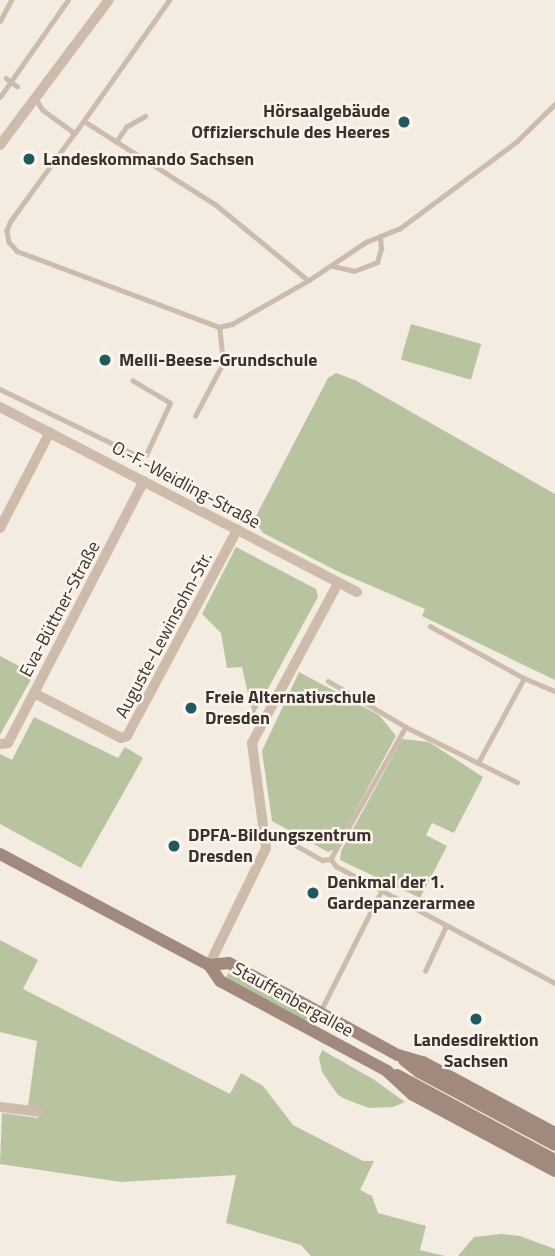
<!DOCTYPE html>
<html>
<head>
<meta charset="utf-8">
<style>
  body { margin:0 }
  #map { position:relative; width:555px; height:1256px; overflow:hidden; background:#f4ebe1; font-family:"Titillium Web",sans-serif }
  div>[style] { position:absolute }
  .green>* { inset:0; background:#b8c4a0; transform-origin:0 0 }
  .lane>* { height:4.5px; margin:-2.25px; padding:0 2.25px; transform-origin:2.25px; border-radius:2.25px; background:#cdbbac }
  .street>* { height:10px; margin:-5px; padding:0 5px; transform-origin:5px; border-radius:5px; background:#cdbbac }
  .secondary>* { height:12px; margin:-6px; padding:0 6px; transform-origin:6px; border-radius:6px; background:#a18a7d }
  .dots>* { width:19px; height:19px; translate:-50% -50%; box-sizing:border-box; border:4px solid #fbf5ee; border-radius:50% }
  span { translate:-50% -50%; white-space:nowrap; text-align:center; line-height:1.15; -webkit-text-stroke:5px #fbf5ee; paint-order:stroke }
  .poi-label { font-size:18px; color:#3b302b; font-weight:700 }
  .right { translate:-100% -50%; text-align:right }
  .left { translate:0 -50%; text-align:left }
  .street-label { font-size:18px; color:#3b302b }
</style>
</head>
<body>
<div id="map">
  <div class="green">
    <i style="left:411px;top:324px;width:73px;height:37px;rotate:16deg"></i>
    <i style="clip-path:polygon(336px 373px,355px 380px,555px 494px,555px 680px,422px 616px,425px 609px,339px 572px,263px 533px,257px 524px,256px 516px,328px 378px)"></i>
    <i style="clip-path:polygon(236px 547px,316px 589px,318px 597px,253px 716px,242px 667px,227px 668px,221px 633px,202px 614px)"></i>
    <i style="clip-path:polygon(0 656px,34px 674px,0 735px)"></i>
    <i style="clip-path:polygon(299px 672px,379px 715px,396px 736px,335px 849px,328px 852px,272px 821px,262px 751px)"></i>
    <i style="clip-path:polygon(34px 717px,118px 758px,125px 747px,143px 758px,81px 868px,0 824px,0 754px,12px 760px)"></i>
    <i style="clip-path:polygon(402px 739px,429px 742px,483px 777px,454px 833px,432px 823px,426px 835px,447px 846px,420px 898px,340px 860px,341px 851px)"></i>
    <i style="clip-path:polygon(0 940px,38px 960px,23px 989px,230px 1094px,241px 1073px,263px 1086px,293px 1125px,363px 1161px,374px 1161px,360px 1190px,372px 1196px,378px 1213px,426px 1226px,420px 1250px,445px 1256px,311px 1256px,301px 1245px,226px 1223px,236px 1175px,121px 1182px,0 1164px,2px 1113px,38px 1118px,39px 1108px,28px 1106px,37px 1041px,0 1032px)"></i>
    <i style="left:229px;top:972px;width:94px;height:7px;rotate:28deg"></i>
    <i style="clip-path:polygon(322px 1050px,373px 1079px,405px 1102px,393px 1107px,369px 1108px,345px 1099px,338px 1095px,322px 1072px,319px 1058px)"></i>
    <i style="clip-path:polygon(501px 1234px,520px 1236px,555px 1249px,555px 1256px,458px 1256px,474px 1237px)"></i>
  </div>
  <div class="lane">
    <i style="left:0;top:21px;width:24px;rotate:-62deg"></i>
    <i style="left:6px;top:78px;width:14px;rotate:36deg"></i>
    <i style="left:0;top:97px;width:118px;rotate:-55deg"></i>
    <i style="left:36px;top:99px;width:13px;rotate:58deg"></i>
    <i style="left:43px;top:110px;width:39px;rotate:36deg"></i>
    <i style="left:75px;top:133px;width:109px;rotate:126deg"></i>
    <i style="left:11px;top:221px;width:10px;rotate:114deg"></i>
    <i style="left:7px;top:230px;width:12px;rotate:81deg"></i>
    <i style="left:9px;top:242px;width:12px;rotate:48deg"></i>
    <i style="left:17px;top:251px;width:216px;rotate:20.6deg"></i>
    <i style="left:219px;top:327px;width:13px;rotate:-13deg"></i>
    <i style="left:232px;top:324px;width:89px;rotate:-29.7deg"></i>
    <i style="left:309px;top:280px;width:69px;rotate:-33.7deg"></i>
    <i style="left:366px;top:242px;width:35px;rotate:-22deg"></i>
    <i style="left:399px;top:229px;width:146px;rotate:-36.6deg"></i>
    <i style="left:516px;top:142px;width:54px;rotate:-44.3deg"></i>
    <i style="left:84px;top:121px;width:155px;rotate:32.4deg"></i>
    <i style="left:215px;top:204px;width:120px;rotate:39.3deg"></i>
    <i style="left:75px;top:133px;width:163px;rotate:-54.7deg"></i>
    <i style="left:116px;top:142px;width:18px;rotate:-56deg"></i>
    <i style="left:126px;top:127px;width:22px;rotate:-30deg"></i>
    <i style="left:333px;top:266px;width:22px;rotate:13deg"></i>
    <i style="left:354px;top:271px;width:25px;rotate:-21deg"></i>
    <i style="left:377px;top:262px;width:14px;rotate:-73deg"></i>
    <i style="left:381px;top:249px;width:12px;rotate:-95deg"></i>
    <i style="left:0;top:389px;width:156px;rotate:25.9deg"></i>
    <i style="left:140px;top:457px;width:6px;rotate:-18deg"></i>
    <i style="left:146px;top:455px;width:57px;rotate:-65.2deg"></i>
    <i style="left:170px;top:403px;width:43px;rotate:-149.3deg"></i>
    <i style="left:195px;top:416px;width:60px;rotate:-62.2deg"></i>
    <i style="left:223px;top:363px;width:36px;rotate:-96deg"></i>
    <i style="left:430px;top:626px;width:107px;rotate:29deg"></i>
    <i style="left:524px;top:678px;width:34px;rotate:23deg"></i>
    <i style="left:328px;top:681px;width:91px;rotate:30.5deg"></i>
    <i style="left:406px;top:727px;width:152px;rotate:119.6deg"></i>
    <i style="left:406px;top:727px;width:124px;rotate:26.4deg"></i>
    <i style="left:479px;top:761px;width:94px;rotate:-61.5deg"></i>
    <i style="left:266px;top:836px;width:12px;rotate:-5deg"></i>
    <i style="left:278px;top:835px;width:51px;rotate:29.6deg"></i>
    <i style="left:322px;top:860px;width:9px;rotate:-6deg"></i>
    <i style="left:331px;top:859px;width:9px;rotate:54deg"></i>
    <i style="left:336px;top:866px;width:248px;rotate:28.1deg"></i>
    <i style="left:425px;top:971px;width:50px;rotate:-65deg"></i>
    <i style="left:320px;top:1012px;width:136px;rotate:-63.2deg"></i>
  </div>
  <div class="street">
    <i style="left:0;top:145px;width:181px;rotate:-53.1deg"></i>
    <i style="left:0;top:407px;width:402px;rotate:27.4deg"></i>
    <i style="left:0;top:528px;width:108px;rotate:-62.5deg"></i>
    <i style="left:34px;top:693px;width:98px;rotate:27.3deg"></i>
    <i style="left:121px;top:738px;width:6px;rotate:-18deg"></i>
    <i style="left:127px;top:736px;width:234px;rotate:-61.9deg"></i>
    <i style="left:0;top:744px;width:8px;rotate:-7deg"></i>
    <i style="left:8px;top:743px;width:295px;rotate:-62.6deg"></i>
    <i style="left:209px;top:965px;width:130px;rotate:-64deg"></i>
    <i style="left:266px;top:848px;width:106px;rotate:-97.6deg"></i>
    <i style="left:252px;top:743px;width:182px;rotate:-61.7deg"></i>
    <i style="left:0;top:1107px;width:39px;rotate:7deg"></i>
  </div>
  <div class="secondary">
    <i style="left:0;top:854px;width:237px;rotate:28deg"></i>
    <i style="left:209px;top:965px;width:19px;rotate:55deg"></i>
    <i style="left:220px;top:981px;width:190px;rotate:28.3deg"></i>
    <i style="left:387px;top:1071px;width:35px;rotate:43deg"></i>
    <i style="left:413px;top:1095px;width:161px;rotate:28.2deg"></i>
    <i style="left:209px;top:965px;width:20px;rotate:-6deg"></i>
    <i style="left:229px;top:963px;width:192px;rotate:28.6deg"></i>
    <i style="left:398px;top:1055px;width:26px;rotate:16deg"></i>
    <i style="left:423px;top:1062px;width:150px;rotate:28.3deg"></i>
    <i style="left:404px;top:1060px;width:19px;rotate:39deg"></i>
    <i style="left:419px;top:1072px;width:154px;rotate:28.2deg"></i>
    <i style="left:397px;top:1075px;width:179px;rotate:28.3deg"></i>
  </div>
  <div class="dots">
    <i style="left:404px;top:122px;background:#1f5a5e"></i>
    <i style="left:29px;top:159px;background:#1f5a5e"></i>
    <i style="left:105px;top:360px;background:#1f5a5e"></i>
    <i style="left:191px;top:708px;background:#1f5a5e"></i>
    <i style="left:174px;top:846px;background:#1f5a5e"></i>
    <i style="left:313px;top:893px;background:#1f5a5e"></i>
    <i style="left:476px;top:1019px;background:#1f5a5e"></i>
  </div>
  <div class="poi-label">
    <span class="right" style="left:390px;top:122px">Hörsaalgebäude<br>Offizierschule des Heeres</span>
    <span class="left" style="left:43px;top:159px">Landeskommando Sachsen</span>
    <span class="left" style="left:119px;top:360px">Melli-Beese-Grundschule</span>
    <span class="left" style="left:205px;top:708px">Freie Alternativschule<br>Dresden</span>
    <span class="left" style="left:188px;top:846px">DPFA-Bildungszentrum<br>Dresden</span>
    <span class="left" style="left:327px;top:893px">Denkmal der 1.<br>Gardepanzerarmee</span>
    <span style="left:476px;top:1051px">Landesdirektion<br>Sachsen</span>
  </div>
  <div class="street-label">
    <span style="left:186px;top:485px;rotate:28deg">O.-F.-Weidling-Straße</span>
    <span style="left:60px;top:609px;rotate:-62deg">Eva-Büttner-Straße</span>
    <span style="left:164px;top:635px;rotate:-62deg">Auguste-Lewinsohn-Str.</span>
    <span style="left:293px;top:1000px;rotate:29deg">Stauffenbergallee</span>
  </div>
</div>
</body>
</html>
